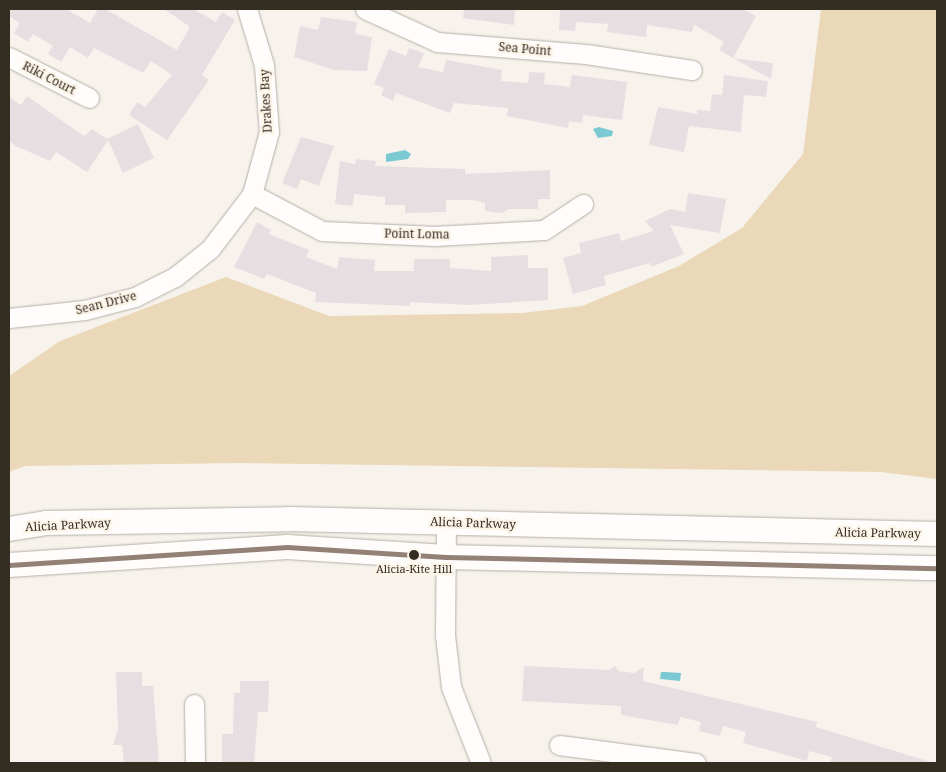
<!DOCTYPE html>
<html>
<head>
<meta charset="utf-8">
<style>
  body { margin:0 }
  #map { position:relative; width:946px; height:772px; overflow:hidden; background:#f7f3ec; font-family:"Noto Serif",serif }
  div>[style] { position:absolute }
  .green>* { inset:0; background:#ebd8b8 }
  .water>* { inset:0; background:#7bc9d2 }
  .building>* { inset:0; background:#e6dfe2 }
  .roads { filter:drop-shadow(0 0 1px #b4afa6) drop-shadow(0 0 1px #b4afa6) }
  .minor>* { height:19px; margin:-9.5px; padding:0 9.5px; transform-origin:9.5px; border-radius:9.5px; background:#fefdfc }
  .major>* { height:24px; margin:-12px; padding:0 12px; transform-origin:12px; border-radius:12px; background:#fefdfc }
  .bus-1>* { height:5px; margin:-2.5px; padding:0 2.5px; transform-origin:2.5px; border-radius:2.5px; background:#938177 }
  .dots>* { width:14px; height:14px; translate:-50% -50%; box-sizing:border-box; border:2px solid #fcf4e7; border-radius:50% }
  span { translate:-50% -50%; white-space:nowrap; text-align:center; line-height:1.15; -webkit-text-stroke:4.5px #fcf4e7; paint-order:stroke }
  .bus-label { font-size:11px; color:#342d21 }
  .street-label { font-size:12px; color:#342d21 }
  .frame { position:absolute; inset:0; border:10px solid #342d21; pointer-events:none }
</style>
</head>
<body>
<div id="map">
  <div class="green">
    <i style="clip-path:polygon(821px 9px,937px 9px,937px 479px,881px 472px,239px 463px,25px 466px,9px 472px,9px 376px,60px 341px,226px 277px,329px 316px,522px 313px,582px 306px,679px 266px,742px 228px,803px 154px)"></i>
  </div>
  <div class="water">
    <i style="clip-path:polygon(599px 127px,613px 131px,612px 136px,598px 138px,593px 129px)"></i>
    <i style="clip-path:polygon(405px 150px,411px 154px,408px 159px,386px 162px,386px 154px)"></i>
    <i style="clip-path:polygon(666px 672px,681px 673px,680px 681px,660px 679px,661px 672px)"></i>
  </div>
  <div class="building">
    <i style="clip-path:polygon(9px 9px,66px 9px,90px 23px,98px 9px,105px 9px,177px 50px,190px 27px,164px 9px,193px 9px,216px 22px,222px 12px,235px 20px,202px 75px,209px 80px,167px 140px,129px 115px,137px 102px,145px 107px,172px 75px,151px 61px,143px 73px,94px 48px,88px 58px,70px 47px,61px 62px,48px 54px,53px 46px,33px 34px,28px 42px,14px 33px,20px 23px,9px 16px)"></i>
    <i style="clip-path:polygon(464px 9px,515px 9px,514px 25px,463px 18px)"></i>
    <i style="clip-path:polygon(560px 9px,743px 9px,756px 16px,733px 58px,719px 50px,724px 42px,694px 25px,692px 32px,647px 25px,646px 37px,607px 32px,608px 24px,576px 22px,575px 31px,559px 30px)"></i>
    <i style="clip-path:polygon(321px 17px,357px 22px,355px 34px,372px 37px,367px 71px,334px 70px,294px 57px,300px 26px,318px 30px)"></i>
    <i style="clip-path:polygon(409px 48px,424px 53px,418px 67px,443px 72px,446px 60px,502px 70px,501px 81px,528px 83px,529px 72px,545px 73px,544px 84px,570px 87px,572px 75px,627px 82px,622px 120px,583px 115px,582px 123px,569px 121px,568px 128px,507px 116px,508px 108px,454px 103px,450px 113px,396px 93px,393px 101px,381px 95px,384px 88px,374px 84px,389px 49px,406px 56px)"></i>
    <i style="clip-path:polygon(733px 58px,773px 63px,771px 79px)"></i>
    <i style="clip-path:polygon(724px 75px,768px 81px,766px 97px,744px 95px,741px 132px,689px 126px,684px 152px,649px 145px,658px 107px,697px 114px,697px 110px,710px 111px,712px 94px,722px 95px)"></i>
    <i style="clip-path:polygon(27px 96px,84px 136px,92px 129px,107px 139px,138px 124px,154px 158px,123px 173px,108px 140px,87px 172px,56px 152px,50px 161px,16px 146px,9px 141px,9px 97px,21px 105px)"></i>
    <i style="clip-path:polygon(301px 137px,334px 146px,319px 186px,301px 179px,297px 189px,282px 183px)"></i>
    <i style="clip-path:polygon(356px 159px,376px 161px,375px 166px,465px 169px,465px 174px,550px 170px,550px 199px,538px 199px,538px 209px,508px 209px,503px 213px,485px 211px,485px 203px,473px 200px,446px 200px,446px 212px,405px 213px,405px 205px,385px 205px,385px 197px,354px 194px,353px 206px,335px 204px,340px 161px,355px 164px)"></i>
    <i style="clip-path:polygon(688px 193px,726px 199px,720px 233px,670px 225px,684px 254px,651px 267px,650px 263px,604px 276px,606px 285px,573px 294px,563px 258px,581px 253px,579px 243px,619px 233px,621px 241px,654px 231px,645px 221px,670px 209px,685px 212px)"></i>
    <i style="clip-path:polygon(257px 222px,271px 230px,269px 234px,309px 250px,306px 257px,337px 269px,339px 257px,375px 260px,374px 271px,414px 271px,414px 259px,450px 259px,450px 268px,491px 271px,491px 257px,528px 255px,528px 268px,548px 268px,548px 300px,470px 305px,410px 302px,410px 306px,315px 302px,316px 293px,267px 274px,264px 279px,234px 267px)"></i>
    <i style="clip-path:polygon(524px 666px,609px 670px,615px 666px,619px 671px,634px 673px,644px 667px,643px 681px,817px 722px,816px 727px,934px 763px,830px 763px,832px 757px,809px 751px,807px 761px,743px 743px,746px 732px,723px 726px,720px 736px,699px 731px,701px 722px,680px 717px,678px 725px,621px 715px,621px 706px,522px 701px)"></i>
    <i style="clip-path:polygon(116px 672px,142px 672px,142px 686px,153px 686px,159px 763px,124px 763px,122px 745px,113px 745px,118px 729px)"></i>
    <i style="clip-path:polygon(240px 681px,269px 681px,268px 712px,258px 712px,254px 763px,222px 763px,222px 734px,233px 734px,234px 693px,240px 693px)"></i>
  </div>
  <div class="roads">
    <div class="minor">
      <i style="left:365px;top:9px;width:79px;rotate:24.6deg"></i>
      <i style="left:437px;top:42px;width:149px;rotate:4.6deg"></i>
      <i style="left:586px;top:54px;width:107px;rotate:8.6deg"></i>
      <i style="left:9px;top:57px;width:90px;rotate:27.1deg"></i>
      <i style="left:252px;top:194px;width:79px;rotate:27.9deg"></i>
      <i style="left:322px;top:231px;width:113px;rotate:2.5deg"></i>
      <i style="left:435px;top:236px;width:109px;rotate:-3.2deg"></i>
      <i style="left:544px;top:230px;width:47px;rotate:-33.7deg"></i>
      <i style="left:9px;top:318px;width:76px;rotate:-6deg"></i>
      <i style="left:85px;top:310px;width:52px;rotate:-14.6deg"></i>
      <i style="left:135px;top:297px;width:45px;rotate:-26.6deg"></i>
      <i style="left:175px;top:277px;width:45px;rotate:-38.7deg"></i>
      <i style="left:210px;top:249px;width:69px;rotate:-52.6deg"></i>
      <i style="left:252px;top:194px;width:64px;rotate:-74.7deg"></i>
      <i style="left:269px;top:132px;width:67px;rotate:-94.3deg"></i>
      <i style="left:264px;top:65px;width:59px;rotate:-106.9deg"></i>
      <i style="left:446px;top:521px;width:114px;rotate:90.5deg"></i>
      <i style="left:445px;top:635px;width:52px;rotate:83.4deg"></i>
      <i style="left:451px;top:687px;width:82px;rotate:68.5deg"></i>
      <i style="left:194px;top:704px;width:59px;rotate:89deg"></i>
      <i style="left:559px;top:745px;width:138px;rotate:7.5deg"></i>
    </div>
    <div class="major">
      <i style="left:9px;top:529px;width:37px;rotate:-9deg"></i>
      <i style="left:46px;top:523px;width:243px;rotate:-0.9deg"></i>
      <i style="left:289px;top:519px;width:648px;rotate:1.33deg"></i>
      <i style="left:9px;top:565px;width:279px;rotate:-3.7deg"></i>
      <i style="left:287px;top:547px;width:159px;rotate:3.6deg"></i>
      <i style="left:446px;top:557px;width:491px;rotate:1.3deg"></i>
    </div>
  </div>
  <div class="bus-1">
    <i style="left:9px;top:565px;width:279px;rotate:-3.7deg"></i>
    <i style="left:287px;top:547px;width:159px;rotate:3.6deg"></i>
    <i style="left:446px;top:557px;width:491px;rotate:1.3deg"></i>
  </div>
  <div class="dots">
    <i style="left:414px;top:555px;background:#342d21"></i>
  </div>
  <div class="bus-label">
    <span style="left:414px;top:569px">Alicia-Kite Hill</span>
  </div>
  <div class="street-label">
    <span style="left:525px;top:49px;rotate:5deg">Sea Point</span>
    <span style="left:49px;top:78px;rotate:27deg">Riki Court</span>
    <span style="left:266px;top:101px;rotate:-93deg">Drakes Bay</span>
    <span style="left:417px;top:234px;rotate:1deg">Point Loma</span>
    <span style="left:106px;top:303px;rotate:-14deg">Sean Drive</span>
    <span style="left:473px;top:523px;rotate:2deg">Alicia Parkway</span>
    <span style="left:68px;top:525px;rotate:-3deg">Alicia Parkway</span>
    <span style="left:878px;top:533px;rotate:1deg">Alicia Parkway</span>
  </div>
  <div class="frame"></div>
</div>
</body>
</html>
